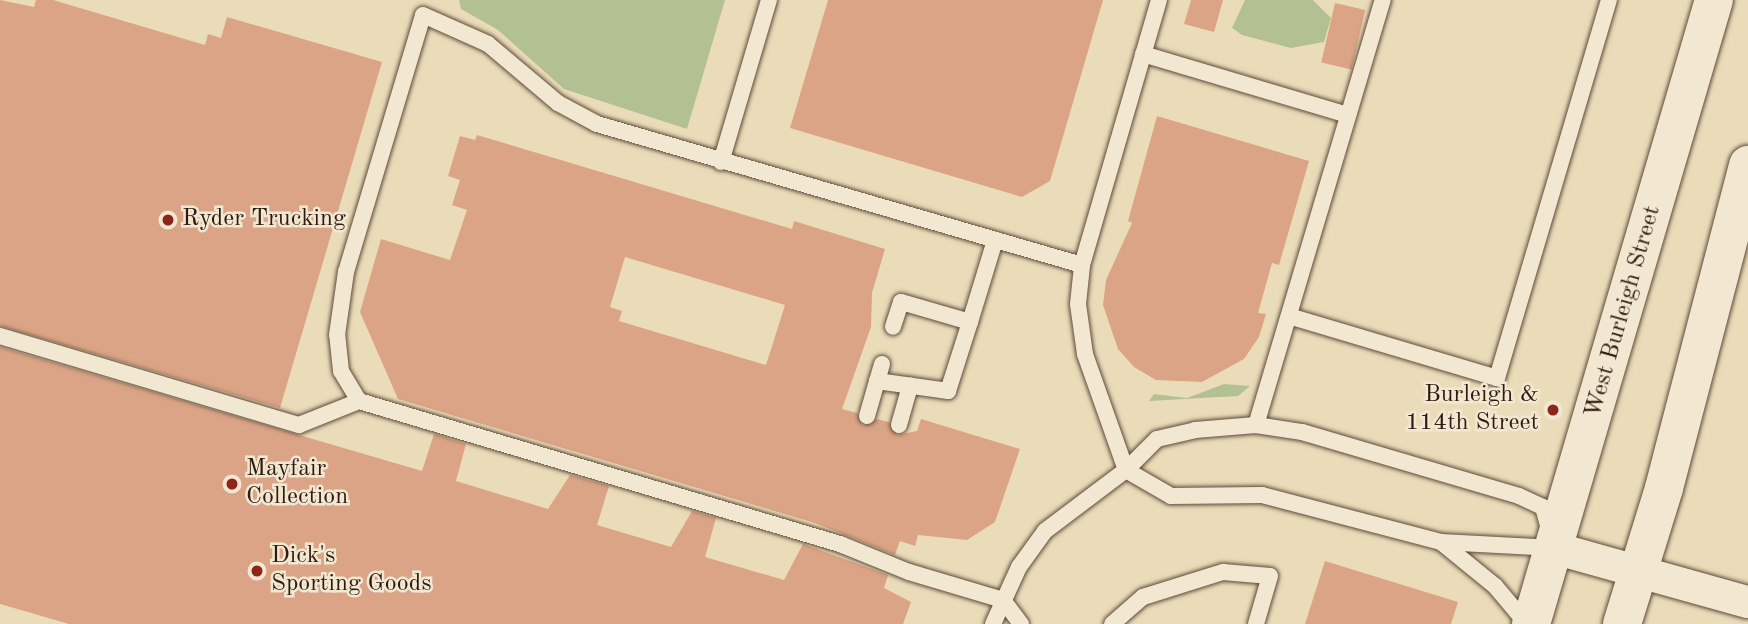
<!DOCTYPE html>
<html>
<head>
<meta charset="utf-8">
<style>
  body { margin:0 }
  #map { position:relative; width:1748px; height:624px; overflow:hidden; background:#ebdcb9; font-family:"Old Standard TT",serif }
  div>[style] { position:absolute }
  .green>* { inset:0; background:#b3c192 }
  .building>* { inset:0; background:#dba486; transform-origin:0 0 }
  .roads { filter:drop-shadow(0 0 2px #5e4a3a) drop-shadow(0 0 2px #5e4a3a) }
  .lane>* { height:16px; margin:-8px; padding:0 8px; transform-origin:8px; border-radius:8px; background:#f2e8d2 }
  .street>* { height:32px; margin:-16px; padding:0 16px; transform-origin:16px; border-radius:16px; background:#f2e8d2 }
  .secondary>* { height:38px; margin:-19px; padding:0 19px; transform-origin:19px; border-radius:19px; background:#f2e8d2 }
  .dots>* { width:19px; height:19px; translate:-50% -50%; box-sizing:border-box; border:4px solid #f2e8d2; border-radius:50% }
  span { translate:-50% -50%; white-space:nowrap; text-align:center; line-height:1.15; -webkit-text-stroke:5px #f2e8d2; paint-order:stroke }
  .poi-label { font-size:24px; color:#2f1910 }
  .left { translate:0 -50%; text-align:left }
  .right { translate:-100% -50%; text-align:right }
  .street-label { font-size:24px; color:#2f1910 }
</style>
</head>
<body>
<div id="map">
  <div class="green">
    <i style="clip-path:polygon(459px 0,725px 0,687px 129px,564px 89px,498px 30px,461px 9px)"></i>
    <i style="clip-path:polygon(1245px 0,1313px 0,1331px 18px,1324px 42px,1291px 48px,1242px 35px,1232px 28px)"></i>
    <i style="clip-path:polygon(1224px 384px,1250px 386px,1238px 396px,1149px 401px,1154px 394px,1187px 398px)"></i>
  </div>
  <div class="building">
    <i style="clip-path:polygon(0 0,34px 7px,36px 0,53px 0,205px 45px,208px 34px,221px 38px,227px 17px,382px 62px,280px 408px,0 326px)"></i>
    <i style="clip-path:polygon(828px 0,1103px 0,1050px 181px,1022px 197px,790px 128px)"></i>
    <i style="clip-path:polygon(1191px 0,1223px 0,1214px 32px,1184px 24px)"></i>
    <i style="left:1335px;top:3px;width:31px;height:61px;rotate:13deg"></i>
    <i style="clip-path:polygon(1157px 116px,1309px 161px,1279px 265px,1272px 263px,1258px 313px,1266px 314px,1259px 337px,1244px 359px,1202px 382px,1156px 380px,1134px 367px,1118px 349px,1103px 305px,1106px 280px,1132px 223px,1128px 221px)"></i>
    <i style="clip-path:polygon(evenodd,477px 135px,792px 229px,794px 221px,885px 249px,872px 293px,871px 327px,842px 409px,857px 413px,863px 426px,877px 419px,889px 422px,897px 435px,917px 431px,921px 419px,1020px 449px,995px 522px,967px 540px,918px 535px,915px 546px,900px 541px,895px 555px,815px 523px,398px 399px,360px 312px,381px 239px,450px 260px,467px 210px,452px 205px,460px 180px,448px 176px,460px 136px,475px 140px,477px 135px,625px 257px,785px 305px,766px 365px,619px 321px,622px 311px,610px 307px,625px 257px)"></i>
    <i style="clip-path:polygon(0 347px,422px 471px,434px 434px,466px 444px,456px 481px,548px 509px,570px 475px,609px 486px,597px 525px,671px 547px,692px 511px,716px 518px,705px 557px,784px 580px,803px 544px,888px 575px,884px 588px,911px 602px,903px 624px,69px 624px,0 604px)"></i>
    <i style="clip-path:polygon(1325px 561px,1458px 602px,1451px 624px,1305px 624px)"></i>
  </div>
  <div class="roads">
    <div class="lane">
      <i style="left:1143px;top:54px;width:214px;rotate:16.6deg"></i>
      <i style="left:721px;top:162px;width:169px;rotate:-73.5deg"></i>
      <i style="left:1289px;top:316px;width:217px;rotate:16.6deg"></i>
      <i style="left:1497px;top:378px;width:394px;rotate:-73.5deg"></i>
      <i style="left:970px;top:322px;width:86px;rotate:-73deg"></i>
      <i style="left:0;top:336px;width:312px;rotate:16.6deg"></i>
      <i style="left:299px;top:425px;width:65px;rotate:-21.8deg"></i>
      <i style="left:359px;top:401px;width:502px;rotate:16.56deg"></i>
      <i style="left:840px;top:544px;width:74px;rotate:22.1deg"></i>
      <i style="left:909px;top:572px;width:98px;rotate:16.6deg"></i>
      <i style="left:1003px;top:600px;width:30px;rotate:53deg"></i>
      <i style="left:882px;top:364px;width:18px;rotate:106deg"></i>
      <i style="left:877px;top:381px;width:72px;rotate:8deg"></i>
      <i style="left:948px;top:391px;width:72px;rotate:-72.3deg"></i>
      <i style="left:970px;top:322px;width:72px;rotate:-163.8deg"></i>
      <i style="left:901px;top:302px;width:26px;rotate:108deg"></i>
      <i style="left:359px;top:401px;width:35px;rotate:-121deg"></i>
      <i style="left:341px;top:371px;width:36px;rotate:-96deg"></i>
      <i style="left:337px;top:335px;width:64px;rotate:-81.9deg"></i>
      <i style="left:346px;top:272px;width:268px;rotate:-73.3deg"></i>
      <i style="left:423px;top:15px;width:71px;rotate:24deg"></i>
      <i style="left:488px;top:44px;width:92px;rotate:40.1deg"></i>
      <i style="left:558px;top:103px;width:44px;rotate:28.3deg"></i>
      <i style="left:597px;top:124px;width:505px;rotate:16.21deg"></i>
      <i style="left:867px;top:416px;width:36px;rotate:-74deg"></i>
      <i style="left:899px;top:425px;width:41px;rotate:-74.2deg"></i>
      <i style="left:1256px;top:425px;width:444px;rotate:-73.4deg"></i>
      <i style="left:1441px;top:542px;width:70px;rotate:39.2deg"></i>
      <i style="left:1495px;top:586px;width:50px;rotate:49.9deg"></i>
      <i style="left:993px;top:624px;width:63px;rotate:-65.5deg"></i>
      <i style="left:1019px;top:567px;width:44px;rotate:-54.2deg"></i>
      <i style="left:1045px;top:531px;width:101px;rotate:-37deg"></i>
      <i style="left:1126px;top:470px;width:44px;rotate:-45deg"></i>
      <i style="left:1157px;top:439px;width:39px;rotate:-13deg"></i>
      <i style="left:1195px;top:430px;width:61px;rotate:-4.7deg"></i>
      <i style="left:1256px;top:425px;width:47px;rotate:8.7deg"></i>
      <i style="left:1302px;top:432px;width:226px;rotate:16.4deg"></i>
      <i style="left:1519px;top:496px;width:26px;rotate:25deg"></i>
      <i style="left:1543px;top:507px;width:42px;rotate:75deg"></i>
      <i style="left:1554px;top:548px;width:113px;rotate:-177deg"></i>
      <i style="left:1441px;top:542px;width:185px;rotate:-165.3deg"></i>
      <i style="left:1262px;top:495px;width:91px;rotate:179.4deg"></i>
      <i style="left:1171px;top:496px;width:52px;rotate:-150deg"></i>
      <i style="left:1126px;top:470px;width:123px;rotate:-109.5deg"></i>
      <i style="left:1085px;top:354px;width:50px;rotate:-98deg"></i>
      <i style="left:1078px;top:304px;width:39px;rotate:-84deg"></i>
      <i style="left:1082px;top:265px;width:276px;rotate:-73.8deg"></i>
      <i style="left:1112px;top:624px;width:41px;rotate:-41.1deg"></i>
      <i style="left:1143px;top:597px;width:84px;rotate:-17.4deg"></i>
      <i style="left:1223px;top:572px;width:47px;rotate:4.9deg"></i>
      <i style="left:1270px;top:576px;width:50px;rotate:106.3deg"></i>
    </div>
    <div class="street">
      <i style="left:1554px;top:548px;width:201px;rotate:15.6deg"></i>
    </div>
    <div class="secondary">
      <i style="left:1531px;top:624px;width:650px;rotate:-73.66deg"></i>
      <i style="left:1622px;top:624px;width:142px;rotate:-72.8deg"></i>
      <i style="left:1664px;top:488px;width:334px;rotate:-75.4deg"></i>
    </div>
  </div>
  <div class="dots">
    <i style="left:168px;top:220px;background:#8f2418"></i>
    <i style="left:1553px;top:410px;background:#8f2418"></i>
    <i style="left:232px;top:484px;background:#8f2418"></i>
    <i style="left:257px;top:571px;background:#8f2418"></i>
  </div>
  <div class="poi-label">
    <span class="left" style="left:182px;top:220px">Ryder Trucking</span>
    <span class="right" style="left:1539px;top:410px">Burleigh &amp;<br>114th Street</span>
    <span class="left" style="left:246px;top:484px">Mayfair<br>Collection</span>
    <span class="left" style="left:271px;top:571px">Dick's<br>Sporting Goods</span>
  </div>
  <div class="street-label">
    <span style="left:1624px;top:312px;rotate:-74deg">West Burleigh Street</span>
  </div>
</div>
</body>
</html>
